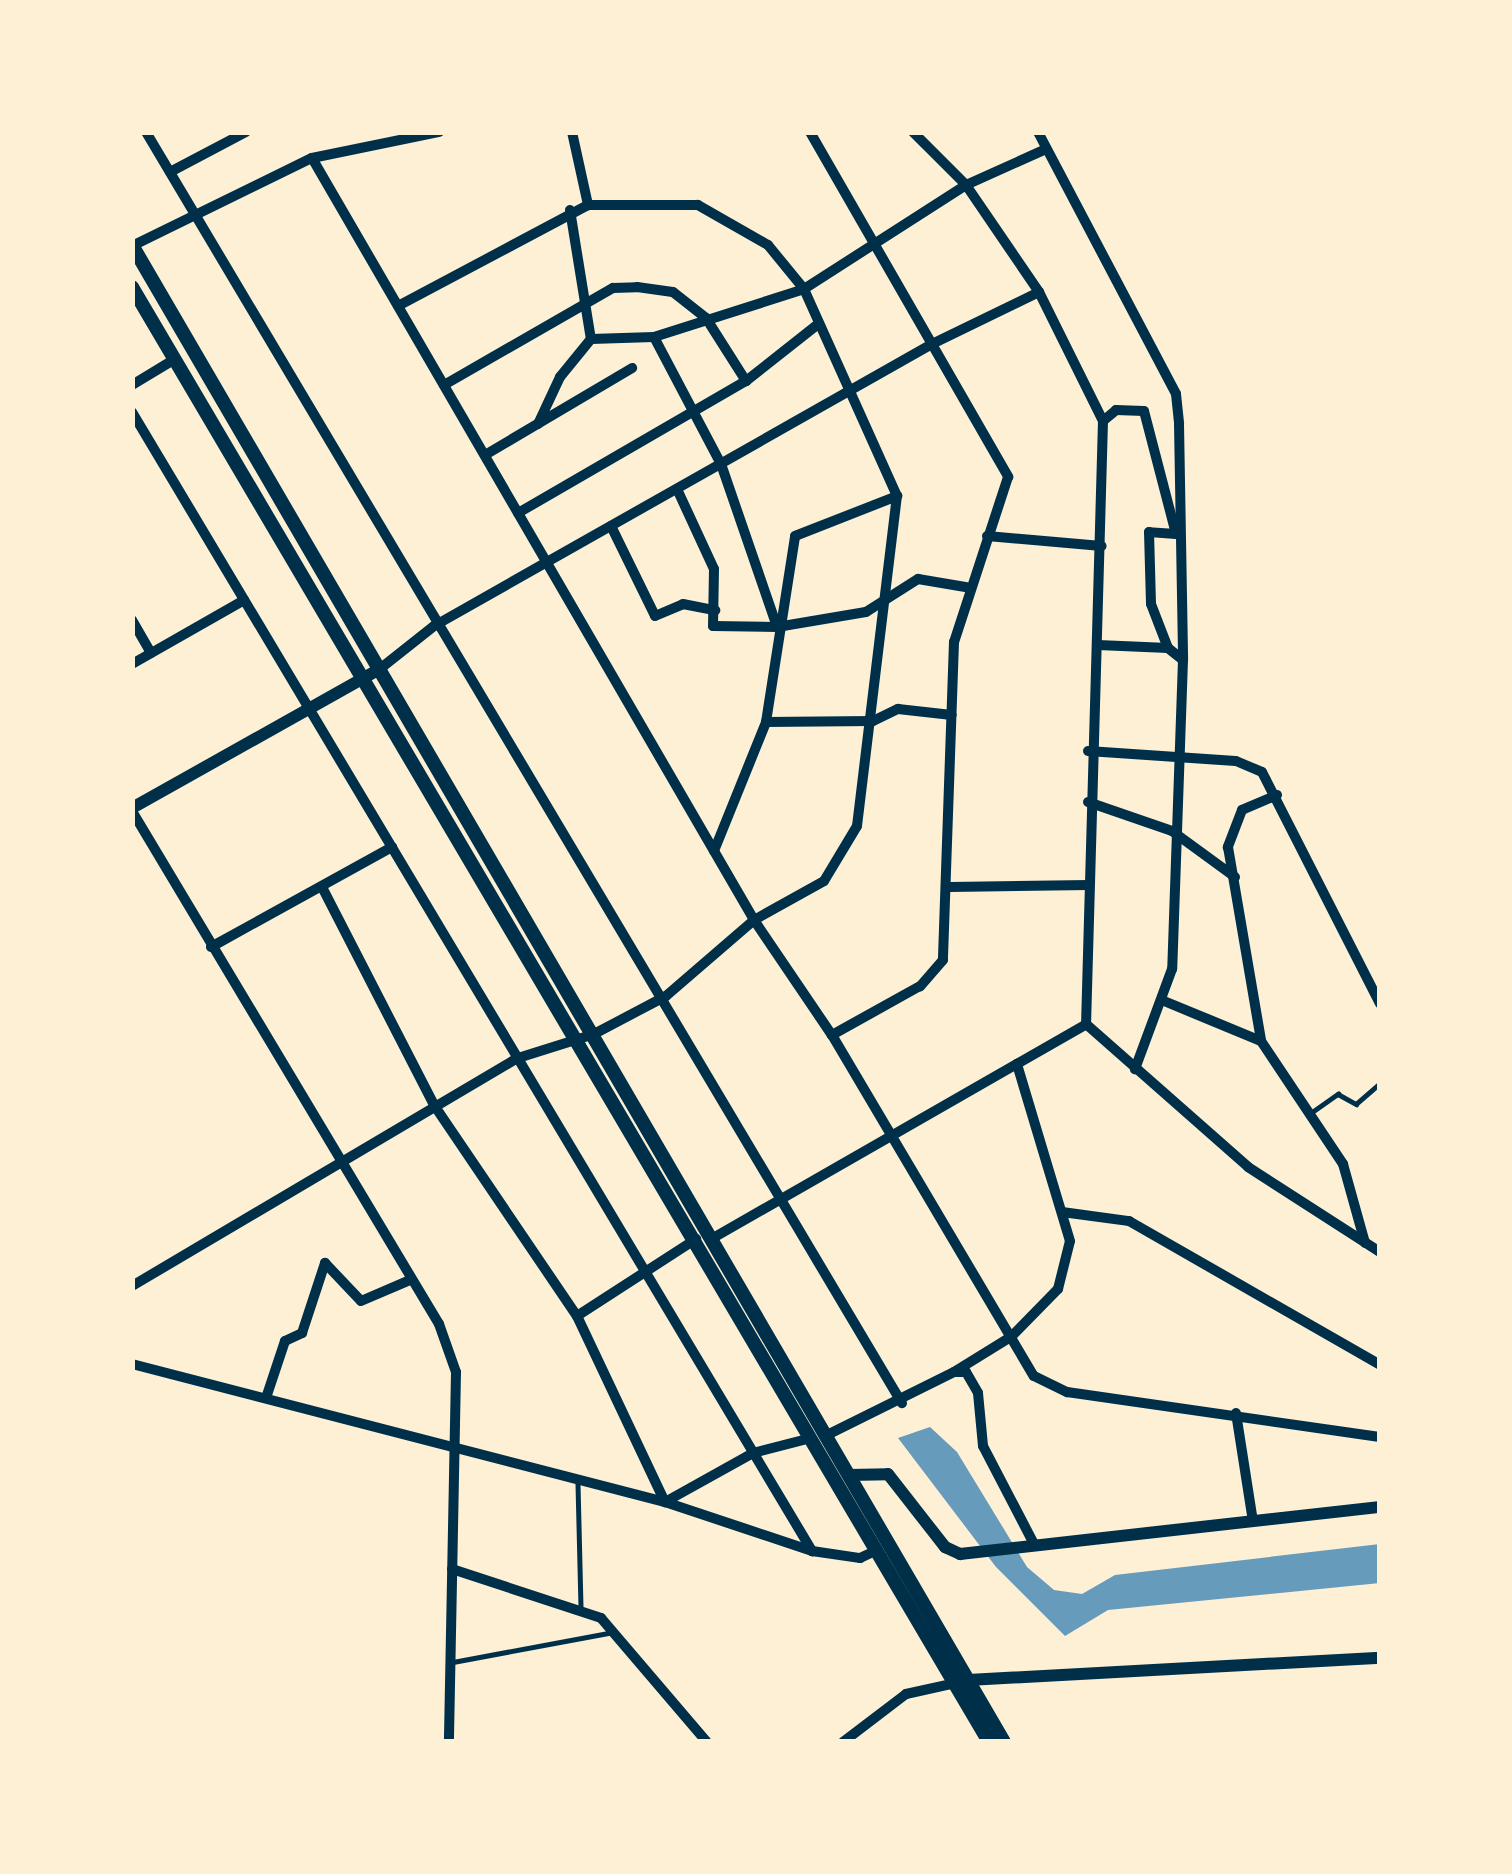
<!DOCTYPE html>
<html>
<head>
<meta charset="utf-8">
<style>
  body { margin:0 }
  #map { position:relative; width:1512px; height:1874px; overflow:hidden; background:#fdf0d5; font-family:"Sofia Sans Condensed",sans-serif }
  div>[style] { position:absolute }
  .water>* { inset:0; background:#669bbc }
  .service>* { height:4.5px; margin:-2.25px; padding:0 2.25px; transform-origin:2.25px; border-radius:2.25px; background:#003049 }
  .minor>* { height:10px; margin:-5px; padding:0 5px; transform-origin:5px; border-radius:5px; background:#003049 }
  .tertiary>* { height:12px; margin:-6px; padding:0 6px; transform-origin:6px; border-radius:6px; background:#003049 }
  .secondary>* { height:14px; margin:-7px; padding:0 7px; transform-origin:7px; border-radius:7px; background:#003049 }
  span { translate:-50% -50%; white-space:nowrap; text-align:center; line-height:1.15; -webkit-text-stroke:12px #fdf0d5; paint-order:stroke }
  .frame { position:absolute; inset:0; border:135px solid #fdf0d5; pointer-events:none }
</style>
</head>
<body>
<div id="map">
  <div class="water">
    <i style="clip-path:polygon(930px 1427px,957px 1452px,1027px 1567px,1054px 1590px,1082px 1594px,1115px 1575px,1380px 1544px,1380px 1583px,1108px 1610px,1065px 1636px,996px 1567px,898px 1438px)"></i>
  </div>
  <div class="service">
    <i style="left:1312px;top:1112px;width:32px;rotate:-35deg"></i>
    <i style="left:1338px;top:1094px;width:21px;rotate:29deg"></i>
    <i style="left:1356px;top:1104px;width:32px;rotate:-41deg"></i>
    <i style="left:578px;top:1484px;width:124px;rotate:88.6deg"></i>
    <i style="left:453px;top:1662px;width:163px;rotate:-10.6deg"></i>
  </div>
  <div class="minor">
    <i style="left:146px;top:132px;width:1479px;rotate:59.26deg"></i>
    <i style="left:572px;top:132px;width:75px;rotate:77.6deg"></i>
    <i style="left:810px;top:132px;width:398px;rotate:60.1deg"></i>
    <i style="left:1008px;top:477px;width:174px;rotate:108.1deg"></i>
    <i style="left:954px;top:642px;width:318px;rotate:92deg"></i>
    <i style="left:943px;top:960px;width:35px;rotate:131deg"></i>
    <i style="left:920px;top:986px;width:101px;rotate:150.9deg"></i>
    <i style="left:913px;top:132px;width:75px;rotate:45deg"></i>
    <i style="left:966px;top:185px;width:130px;rotate:55.7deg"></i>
    <i style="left:1039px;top:292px;width:144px;rotate:63.6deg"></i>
    <i style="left:1103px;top:421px;width:603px;rotate:91.61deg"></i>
    <i style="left:1086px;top:1024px;width:216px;rotate:41.4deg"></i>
    <i style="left:1248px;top:1167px;width:157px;rotate:32.8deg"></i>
    <i style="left:1038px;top:132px;width:296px;rotate:62.2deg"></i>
    <i style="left:1176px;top:394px;width:30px;rotate:84deg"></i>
    <i style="left:1179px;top:424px;width:236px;rotate:89deg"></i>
    <i style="left:1183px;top:660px;width:309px;rotate:92deg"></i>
    <i style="left:1172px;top:969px;width:107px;rotate:110.3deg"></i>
    <i style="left:312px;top:158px;width:881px;rotate:59.88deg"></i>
    <i style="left:754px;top:920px;width:139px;rotate:55.9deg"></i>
    <i style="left:832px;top:1035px;width:396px;rotate:59.4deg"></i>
    <i style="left:1034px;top:1376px;width:37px;rotate:26deg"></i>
    <i style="left:1067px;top:1392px;width:316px;rotate:8.2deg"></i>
    <i style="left:170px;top:172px;width:86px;rotate:-27.8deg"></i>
    <i style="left:570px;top:210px;width:131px;rotate:80.8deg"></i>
    <i style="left:132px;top:246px;width:200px;rotate:-26.1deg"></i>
    <i style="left:312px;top:158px;width:130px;rotate:-11.6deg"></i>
    <i style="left:654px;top:337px;width:144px;rotate:62.2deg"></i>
    <i style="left:721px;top:464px;width:169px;rotate:71deg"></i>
    <i style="left:132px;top:385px;width:50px;rotate:-31.2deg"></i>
    <i style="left:444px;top:385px;width:195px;rotate:-29.9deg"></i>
    <i style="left:613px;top:288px;width:24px;rotate:-2deg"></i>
    <i style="left:637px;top:287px;width:36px;rotate:8deg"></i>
    <i style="left:673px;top:292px;width:42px;rotate:38.2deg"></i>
    <i style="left:706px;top:318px;width:75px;rotate:57.6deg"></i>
    <i style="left:132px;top:412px;width:1327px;rotate:59.16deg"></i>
    <i style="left:1103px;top:421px;width:17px;rotate:-40deg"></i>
    <i style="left:1116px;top:410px;width:28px;rotate:2deg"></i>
    <i style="left:1144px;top:411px;width:127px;rotate:75.4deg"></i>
    <i style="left:1176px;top:534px;width:27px;rotate:-176deg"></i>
    <i style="left:1149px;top:532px;width:72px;rotate:88.4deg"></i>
    <i style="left:1151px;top:604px;width:47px;rotate:68.9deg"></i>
    <i style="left:1168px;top:648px;width:19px;rotate:39deg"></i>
    <i style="left:538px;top:424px;width:52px;rotate:-64.9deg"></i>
    <i style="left:560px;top:377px;width:49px;rotate:-50.8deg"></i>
    <i style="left:591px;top:339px;width:63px;rotate:-1.8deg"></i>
    <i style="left:654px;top:337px;width:157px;rotate:-17.7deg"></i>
    <i style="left:804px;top:289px;width:193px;rotate:-32.7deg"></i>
    <i style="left:966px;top:185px;width:85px;rotate:-24.2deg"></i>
    <i style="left:485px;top:455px;width:171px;rotate:-30.6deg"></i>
    <i style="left:677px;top:489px;width:88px;rotate:65.2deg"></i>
    <i style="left:714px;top:569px;width:57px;rotate:91deg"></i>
    <i style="left:713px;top:626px;width:64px;rotate:0.9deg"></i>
    <i style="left:777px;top:627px;width:90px;rotate:-9.6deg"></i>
    <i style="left:866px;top:612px;width:62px;rotate:-32.4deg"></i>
    <i style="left:918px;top:579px;width:54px;rotate:9.6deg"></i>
    <i style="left:518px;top:513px;width:263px;rotate:-30.1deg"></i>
    <i style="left:746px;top:381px;width:90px;rotate:-38.3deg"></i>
    <i style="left:611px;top:526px;width:100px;rotate:63.9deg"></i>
    <i style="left:655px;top:616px;width:30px;rotate:-23deg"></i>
    <i style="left:683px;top:604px;width:33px;rotate:11deg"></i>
    <i style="left:987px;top:536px;width:115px;rotate:5deg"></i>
    <i style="left:132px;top:620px;width:38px;rotate:60deg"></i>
    <i style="left:1098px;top:645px;width:70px;rotate:2.5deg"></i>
    <i style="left:132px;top:664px;width:129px;rotate:-29.7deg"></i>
    <i style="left:381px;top:668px;width:68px;rotate:-38.4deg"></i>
    <i style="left:434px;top:626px;width:572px;rotate:-29.52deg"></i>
    <i style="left:932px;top:344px;width:119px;rotate:-25.9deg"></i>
    <i style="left:766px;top:722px;width:107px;rotate:-0.5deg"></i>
    <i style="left:873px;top:721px;width:28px;rotate:-26deg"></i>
    <i style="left:898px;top:709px;width:54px;rotate:6.3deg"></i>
    <i style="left:1088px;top:751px;width:148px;rotate:3.9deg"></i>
    <i style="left:1236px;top:761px;width:28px;rotate:23deg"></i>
    <i style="left:1262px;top:772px;width:260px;rotate:63deg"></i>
    <i style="left:1277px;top:795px;width:38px;rotate:157deg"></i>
    <i style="left:1242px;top:810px;width:40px;rotate:111deg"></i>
    <i style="left:1228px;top:847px;width:197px;rotate:80.3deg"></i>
    <i style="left:1261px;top:1041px;width:148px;rotate:56.3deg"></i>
    <i style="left:1343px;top:1164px;width:82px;rotate:74.4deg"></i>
    <i style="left:1088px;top:802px;width:89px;rotate:19deg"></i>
    <i style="left:1172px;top:831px;width:78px;rotate:36.1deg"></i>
    <i style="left:132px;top:811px;width:598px;rotate:59.1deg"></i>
    <i style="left:439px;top:1324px;width:51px;rotate:70.5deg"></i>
    <i style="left:456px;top:1372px;width:370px;rotate:91.1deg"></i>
    <i style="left:714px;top:851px;width:139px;rotate:-68deg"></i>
    <i style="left:766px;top:722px;width:188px;rotate:-81.1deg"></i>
    <i style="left:795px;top:536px;width:110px;rotate:-21.4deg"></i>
    <i style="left:322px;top:887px;width:245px;rotate:62.8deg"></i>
    <i style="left:434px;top:1105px;width:255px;rotate:55.9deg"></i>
    <i style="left:577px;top:1316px;width:206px;rotate:64.7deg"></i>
    <i style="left:665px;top:1502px;width:101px;rotate:-29.1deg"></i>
    <i style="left:753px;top:1453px;width:60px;rotate:-14.5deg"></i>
    <i style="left:950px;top:887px;width:139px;rotate:-0.8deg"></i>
    <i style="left:211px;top:947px;width:207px;rotate:-28.9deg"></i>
    <i style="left:1164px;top:1001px;width:105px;rotate:22.4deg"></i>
    <i style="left:1062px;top:1212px;width:68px;rotate:7.7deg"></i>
    <i style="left:1129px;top:1221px;width:289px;rotate:29.8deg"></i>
    <i style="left:713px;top:1238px;width:430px;rotate:-29.8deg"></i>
    <i style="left:132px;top:1286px;width:448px;rotate:-30.6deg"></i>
    <i style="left:518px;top:1058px;width:80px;rotate:-17.5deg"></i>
    <i style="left:594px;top:1034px;width:81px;rotate:-27.8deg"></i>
    <i style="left:666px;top:996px;width:116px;rotate:-40.8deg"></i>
    <i style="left:754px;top:920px;width:80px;rotate:-29.1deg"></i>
    <i style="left:824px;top:881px;width:64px;rotate:-59deg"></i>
    <i style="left:857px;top:826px;width:332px;rotate:-83.1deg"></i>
    <i style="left:897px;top:496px;width:227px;rotate:-114.2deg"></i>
    <i style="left:804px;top:289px;width:57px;rotate:-129.3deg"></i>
    <i style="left:768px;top:245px;width:81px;rotate:-150.3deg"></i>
    <i style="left:698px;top:205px;width:110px;rotate:180deg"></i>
    <i style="left:588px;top:205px;width:215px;rotate:152deg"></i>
    <i style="left:577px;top:1316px;width:142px;rotate:-32.9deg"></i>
    <i style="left:132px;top:1364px;width:551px;rotate:14.52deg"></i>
    <i style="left:665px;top:1502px;width:155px;rotate:18.4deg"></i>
    <i style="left:812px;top:1551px;width:49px;rotate:8.3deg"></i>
    <i style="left:860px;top:1558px;width:19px;rotate:-25deg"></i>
    <i style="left:957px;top:1372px;width:9px"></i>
    <i style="left:966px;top:1372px;width:24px;rotate:60deg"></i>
    <i style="left:978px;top:1393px;width:53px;rotate:84.6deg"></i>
    <i style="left:983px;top:1446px;width:110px;rotate:62.5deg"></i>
    <i style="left:266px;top:1398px;width:60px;rotate:-71.6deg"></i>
    <i style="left:285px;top:1341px;width:19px;rotate:-25deg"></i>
    <i style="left:302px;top:1333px;width:74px;rotate:-71.8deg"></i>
    <i style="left:325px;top:1263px;width:52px;rotate:46.5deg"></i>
    <i style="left:361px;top:1301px;width:53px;rotate:-23.2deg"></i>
    <i style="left:1236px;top:1413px;width:109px;rotate:81.1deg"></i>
    <i style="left:825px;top:1436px;width:144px;rotate:-26.4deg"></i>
    <i style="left:954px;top:1372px;width:68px;rotate:-31.8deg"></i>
    <i style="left:1012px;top:1336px;width:66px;rotate:-45.6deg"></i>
    <i style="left:1058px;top:1289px;width:49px;rotate:-76deg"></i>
    <i style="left:1070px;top:1241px;width:185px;rotate:-106.7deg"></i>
    <i style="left:452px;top:1569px;width:157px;rotate:18.2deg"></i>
    <i style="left:601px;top:1618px;width:163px;rotate:49.5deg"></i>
    <i style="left:843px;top:1742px;width:79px;rotate:-37.3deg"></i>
    <i style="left:906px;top:1694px;width:55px;rotate:-12.5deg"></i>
  </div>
  <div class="tertiary">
    <i style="left:132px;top:808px;width:286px;rotate:-29.3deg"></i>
    <i style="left:849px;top:1475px;width:39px;rotate:-1deg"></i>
    <i style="left:888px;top:1474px;width:93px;rotate:52deg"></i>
    <i style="left:945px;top:1547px;width:17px;rotate:25deg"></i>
    <i style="left:960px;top:1554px;width:423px;rotate:-6.4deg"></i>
    <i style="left:968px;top:1680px;width:413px;rotate:-3.1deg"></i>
  </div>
  <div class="secondary">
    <i style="left:132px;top:245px;width:1732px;rotate:59.78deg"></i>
    <i style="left:132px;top:287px;width:1689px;rotate:59.5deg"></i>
  </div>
  <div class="frame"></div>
</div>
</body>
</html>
